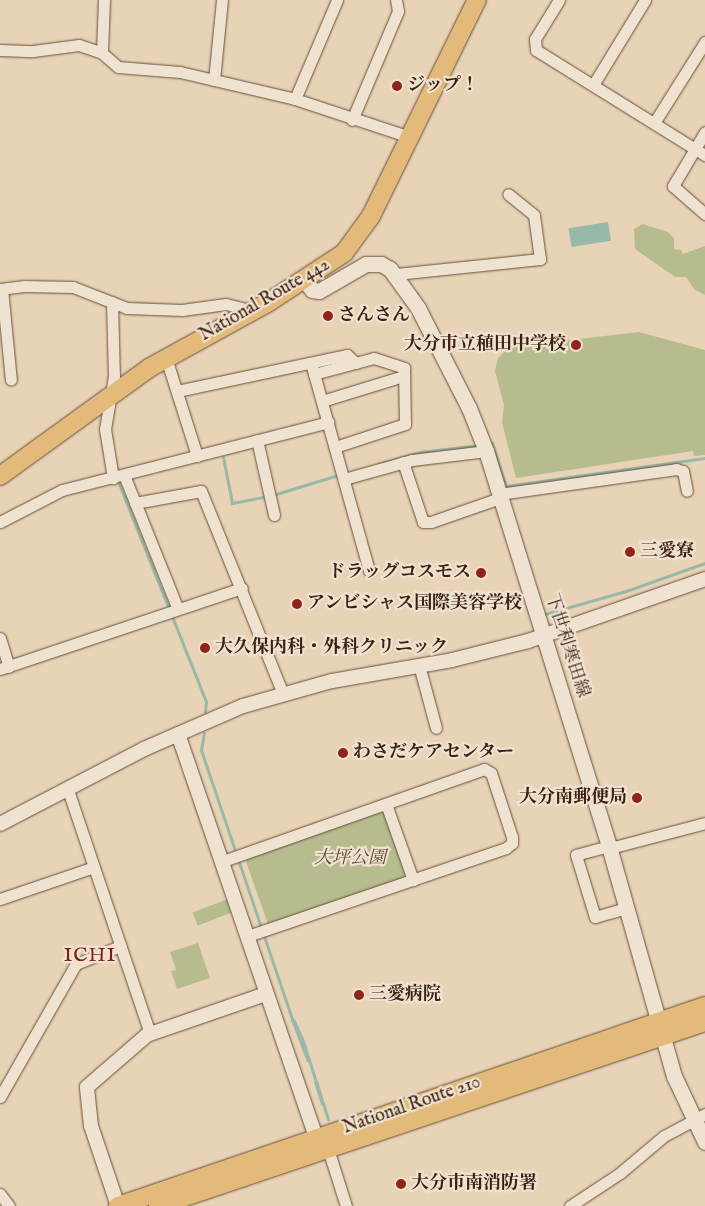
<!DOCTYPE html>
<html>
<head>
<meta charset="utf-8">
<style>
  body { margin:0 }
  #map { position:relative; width:705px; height:1206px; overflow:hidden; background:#e8d3b6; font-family:"IM FELL English","Noto Serif JP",serif }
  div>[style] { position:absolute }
  .green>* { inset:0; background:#b6bc8e; transform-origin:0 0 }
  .water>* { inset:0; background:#98b9a9; transform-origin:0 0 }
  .stream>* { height:3px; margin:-1.5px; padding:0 1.5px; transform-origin:1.5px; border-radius:1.5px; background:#98b9a9 }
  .roads { filter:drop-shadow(0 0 1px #674e3a) drop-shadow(0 0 1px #674e3a) }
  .minor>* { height:11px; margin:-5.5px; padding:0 5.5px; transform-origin:5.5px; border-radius:5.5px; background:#f0e2d0 }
  .tertiary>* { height:14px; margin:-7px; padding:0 7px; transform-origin:7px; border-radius:7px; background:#f0e2d0 }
  .secondary>* { height:15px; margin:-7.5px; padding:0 7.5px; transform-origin:7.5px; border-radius:7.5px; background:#f0e2d0 }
  .trunk>* { height:18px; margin:-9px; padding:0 9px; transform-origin:9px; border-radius:9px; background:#e4ba7b }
  .dots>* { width:14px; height:14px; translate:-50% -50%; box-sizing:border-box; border:2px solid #f0e2d0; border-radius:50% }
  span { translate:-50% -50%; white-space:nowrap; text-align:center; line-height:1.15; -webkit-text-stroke:4.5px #f0e2d0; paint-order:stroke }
  .poi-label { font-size:18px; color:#3c2110; font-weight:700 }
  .left { translate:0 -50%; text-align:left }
  .right { translate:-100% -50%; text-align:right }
  .street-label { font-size:18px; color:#3c2110 }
  .park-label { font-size:18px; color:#5a4830; font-style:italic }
  .quarter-label { font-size:20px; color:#7a1f14; letter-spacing:1px }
</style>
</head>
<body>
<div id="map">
  <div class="green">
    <i style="clip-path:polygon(643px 224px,668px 232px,674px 238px,674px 249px,681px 250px,683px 254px,705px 246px,705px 295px,694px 289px,686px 277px,675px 277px,635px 249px,634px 229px)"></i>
    <i style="clip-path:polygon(639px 332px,705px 350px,705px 455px,694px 456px,693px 451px,516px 478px,502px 422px,504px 405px,495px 371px,498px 358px,509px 347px)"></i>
    <i style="clip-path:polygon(379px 812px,388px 816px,407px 871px,402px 879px,268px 924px,245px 859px)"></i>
    <i style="left:228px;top:899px;width:14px;height:38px;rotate:69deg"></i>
    <i style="clip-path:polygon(198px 943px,210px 978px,177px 989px,171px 971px,176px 970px,170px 952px)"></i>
  </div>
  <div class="water">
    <i style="left:608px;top:222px;width:19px;height:40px;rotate:81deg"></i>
    <i style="clip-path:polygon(295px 1019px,305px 1041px,311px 1061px,307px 1062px,291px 1020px)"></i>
    <i style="left:318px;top:1081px;width:24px;height:4px;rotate:73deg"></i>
  </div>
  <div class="stream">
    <i style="left:489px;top:444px;width:3px;rotate:-18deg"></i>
    <i style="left:492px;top:443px;width:45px;rotate:72deg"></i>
    <i style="left:506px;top:486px;width:201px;rotate:-8deg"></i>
    <i style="left:223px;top:457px;width:47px;rotate:78.9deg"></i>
    <i style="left:232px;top:503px;width:36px;rotate:-11deg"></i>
    <i style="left:378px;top:464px;width:44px;rotate:-15.9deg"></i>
    <i style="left:420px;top:452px;width:60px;rotate:-6.7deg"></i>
    <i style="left:117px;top:479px;width:240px;rotate:68.2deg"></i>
    <i style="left:206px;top:702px;width:10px;rotate:96deg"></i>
    <i style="left:273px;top:495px;width:68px;rotate:-17.1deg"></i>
    <i style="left:545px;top:614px;width:84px;rotate:-15.9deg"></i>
    <i style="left:626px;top:591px;width:84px;rotate:-19.5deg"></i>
    <i style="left:204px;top:733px;width:17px;rotate:100deg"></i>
    <i style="left:201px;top:750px;width:287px;rotate:71.3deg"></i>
    <i style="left:308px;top:1057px;width:29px;rotate:72deg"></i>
    <i style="left:323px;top:1103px;width:17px;rotate:73deg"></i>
  </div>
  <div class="roads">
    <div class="minor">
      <i style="left:104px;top:0;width:53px;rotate:92.2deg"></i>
      <i style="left:102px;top:53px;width:21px;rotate:41deg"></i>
      <i style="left:118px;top:67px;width:62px;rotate:4.6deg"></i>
      <i style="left:180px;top:72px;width:118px;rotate:13.2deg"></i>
      <i style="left:295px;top:99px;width:121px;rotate:18.3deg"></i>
      <i style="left:559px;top:0;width:46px;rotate:121.6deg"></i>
      <i style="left:535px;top:39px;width:11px;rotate:85deg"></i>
      <i style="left:536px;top:50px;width:199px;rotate:31.9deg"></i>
      <i style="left:0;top:50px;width:33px;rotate:2deg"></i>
      <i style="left:33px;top:51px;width:46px;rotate:-7.4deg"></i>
      <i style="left:79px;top:45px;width:24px;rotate:19deg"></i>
      <i style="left:214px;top:80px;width:80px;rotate:-84.3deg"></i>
      <i style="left:593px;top:85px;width:100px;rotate:-58.5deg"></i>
      <i style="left:295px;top:99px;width:108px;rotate:-67deg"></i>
      <i style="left:352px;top:120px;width:118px;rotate:-67.1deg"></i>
      <i style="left:398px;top:11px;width:11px;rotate:-100deg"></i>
      <i style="left:654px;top:123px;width:96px;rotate:-57.8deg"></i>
      <i style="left:705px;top:132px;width:63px;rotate:120.7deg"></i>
      <i style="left:673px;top:186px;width:43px;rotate:41.2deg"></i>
      <i style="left:396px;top:274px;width:145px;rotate:-5.9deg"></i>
      <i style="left:540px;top:259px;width:44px;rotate:-97.8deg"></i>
      <i style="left:534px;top:215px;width:33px;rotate:-141deg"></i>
      <i style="left:0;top:289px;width:24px;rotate:-7deg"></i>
      <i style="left:24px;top:286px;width:49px;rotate:1.2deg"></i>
      <i style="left:73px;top:287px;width:58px;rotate:21.3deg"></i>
      <i style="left:127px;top:308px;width:55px;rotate:2.1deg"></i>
      <i style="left:182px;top:310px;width:44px;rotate:-7.8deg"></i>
      <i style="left:226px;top:304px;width:30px;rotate:14deg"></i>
      <i style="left:2px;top:289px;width:91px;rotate:84.4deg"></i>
      <i style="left:112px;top:302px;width:74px;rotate:88.5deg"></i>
      <i style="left:114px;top:376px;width:54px;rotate:99.6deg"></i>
      <i style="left:105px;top:429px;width:50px;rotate:80.7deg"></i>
      <i style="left:166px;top:358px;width:103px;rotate:72.4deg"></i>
      <i style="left:311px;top:363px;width:216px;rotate:74.4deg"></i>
      <i style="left:314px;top:374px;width:62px;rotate:-14.9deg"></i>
      <i style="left:374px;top:358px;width:32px;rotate:18deg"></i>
      <i style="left:404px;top:368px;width:56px;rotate:89deg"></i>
      <i style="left:405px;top:424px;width:74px;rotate:161.8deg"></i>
      <i style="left:177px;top:391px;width:174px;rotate:-12deg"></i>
      <i style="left:347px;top:355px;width:12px;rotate:42deg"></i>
      <i style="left:322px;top:401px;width:86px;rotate:-17deg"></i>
      <i style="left:257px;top:440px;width:77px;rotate:77.2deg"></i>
      <i style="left:403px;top:462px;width:63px;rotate:71.6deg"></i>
      <i style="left:423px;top:522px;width:8px"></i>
      <i style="left:431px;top:522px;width:73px;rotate:-19.2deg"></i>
      <i style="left:124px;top:475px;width:144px;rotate:68.1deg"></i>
      <i style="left:344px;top:479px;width:71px;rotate:-15.6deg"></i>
      <i style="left:412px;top:460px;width:75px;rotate:-6.9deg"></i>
      <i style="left:499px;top:494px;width:179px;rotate:-8deg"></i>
      <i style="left:676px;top:469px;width:7px;rotate:16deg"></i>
      <i style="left:683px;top:471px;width:20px;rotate:79deg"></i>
      <i style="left:135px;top:503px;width:67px;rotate:-10.3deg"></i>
      <i style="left:201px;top:491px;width:219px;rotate:68deg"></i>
      <i style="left:0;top:522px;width:70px;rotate:-27.3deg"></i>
      <i style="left:62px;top:490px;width:275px;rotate:-14.3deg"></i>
      <i style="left:0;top:638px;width:30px;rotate:73deg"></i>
      <i style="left:419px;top:665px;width:65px;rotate:74.9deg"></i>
      <i style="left:0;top:669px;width:255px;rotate:-18.5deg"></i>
      <i style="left:68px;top:790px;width:256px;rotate:71.4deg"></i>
      <i style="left:386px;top:804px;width:81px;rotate:70.4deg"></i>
      <i style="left:609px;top:846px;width:34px;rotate:165deg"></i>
      <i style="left:576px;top:855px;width:65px;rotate:73deg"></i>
      <i style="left:595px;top:917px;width:33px;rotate:-16deg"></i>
      <i style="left:610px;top:848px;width:98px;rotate:-14.7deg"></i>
      <i style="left:223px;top:861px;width:277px;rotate:-19.4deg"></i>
      <i style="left:484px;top:769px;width:8px;rotate:30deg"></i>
      <i style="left:491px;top:773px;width:67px;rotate:71.8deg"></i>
      <i style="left:512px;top:837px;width:6px;rotate:90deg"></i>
      <i style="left:512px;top:843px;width:8px;rotate:140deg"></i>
      <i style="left:506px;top:848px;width:273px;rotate:161.2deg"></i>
      <i style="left:0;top:899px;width:99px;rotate:-18.8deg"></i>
      <i style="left:0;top:1097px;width:153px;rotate:-60.3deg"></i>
      <i style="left:76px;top:964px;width:48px;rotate:-22.2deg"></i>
      <i style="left:328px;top:1149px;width:60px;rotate:72.5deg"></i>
      <i style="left:0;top:1194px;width:15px;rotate:53deg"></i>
      <i style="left:570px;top:1206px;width:60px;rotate:-33.4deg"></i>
      <i style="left:620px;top:1173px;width:57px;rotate:-40.1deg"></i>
      <i style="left:664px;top:1136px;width:47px;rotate:-28.2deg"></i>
    </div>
    <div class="tertiary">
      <i style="left:178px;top:734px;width:436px;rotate:71.1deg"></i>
      <i style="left:0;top:824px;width:162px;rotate:-27.5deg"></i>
      <i style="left:144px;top:749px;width:108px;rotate:-23.5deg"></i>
      <i style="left:243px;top:706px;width:92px;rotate:-15.7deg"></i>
      <i style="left:332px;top:681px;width:122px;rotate:-9.9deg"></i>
      <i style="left:452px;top:660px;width:78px;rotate:-14deg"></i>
      <i style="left:528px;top:641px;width:188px;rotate:-19.3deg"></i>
      <i style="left:118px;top:1206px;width:84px;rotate:-108.6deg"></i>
      <i style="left:91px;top:1126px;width:39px;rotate:-96deg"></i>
      <i style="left:87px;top:1087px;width:79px;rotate:-40.9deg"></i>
      <i style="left:147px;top:1035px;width:126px;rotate:-19deg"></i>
    </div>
    <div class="secondary">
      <i style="left:305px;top:281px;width:11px;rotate:52deg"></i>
      <i style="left:312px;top:290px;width:7px;rotate:8deg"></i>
      <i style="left:319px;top:291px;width:54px;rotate:-29.9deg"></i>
      <i style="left:366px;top:264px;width:15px"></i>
      <i style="left:381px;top:264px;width:10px;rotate:29deg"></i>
      <i style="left:390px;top:269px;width:48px;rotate:54.3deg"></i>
      <i style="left:418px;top:308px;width:112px;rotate:63deg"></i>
      <i style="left:469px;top:408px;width:46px;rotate:68.4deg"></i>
      <i style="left:486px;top:451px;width:418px;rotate:72.7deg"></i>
      <i style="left:610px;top:850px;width:235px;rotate:74.2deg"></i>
      <i style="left:674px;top:1076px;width:73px;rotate:64.8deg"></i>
    </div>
    <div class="trunk">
      <i style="left:0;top:476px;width:184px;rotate:-35.9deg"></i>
      <i style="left:149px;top:368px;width:137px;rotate:-28.8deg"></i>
      <i style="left:269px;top:302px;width:90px;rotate:-33.2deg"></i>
      <i style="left:344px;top:253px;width:46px;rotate:-53.9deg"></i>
      <i style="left:371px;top:216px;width:241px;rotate:-63.9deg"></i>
      <i style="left:118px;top:1206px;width:620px;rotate:-18.81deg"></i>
      <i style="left:158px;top:1206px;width:577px;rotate:-18.59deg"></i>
    </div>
  </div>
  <div class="dots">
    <i style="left:397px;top:86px;background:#8f2418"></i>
    <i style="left:328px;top:316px;background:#8f2418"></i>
    <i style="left:576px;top:345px;background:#8f2418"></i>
    <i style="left:630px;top:552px;background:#8f2418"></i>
    <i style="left:481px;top:573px;background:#8f2418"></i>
    <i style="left:297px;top:604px;background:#8f2418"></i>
    <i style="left:205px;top:648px;background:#8f2418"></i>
    <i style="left:343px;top:753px;background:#8f2418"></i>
    <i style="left:637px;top:798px;background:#8f2418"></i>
    <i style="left:359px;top:995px;background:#8f2418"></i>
    <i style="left:401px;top:1184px;background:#8f2418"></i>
  </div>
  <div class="poi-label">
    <span class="left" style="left:407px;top:86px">ジップ！</span>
    <span class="left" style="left:338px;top:316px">さんさん</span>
    <span class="right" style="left:566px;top:345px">大分市立稙田中学校</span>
    <span class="left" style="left:640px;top:552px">三愛寮</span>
    <span class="right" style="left:471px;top:573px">ドラッグコスモス</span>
    <span class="left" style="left:307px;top:604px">アンビシャス国際美容学校</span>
    <span class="left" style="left:215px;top:648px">大久保内科・外科クリニック</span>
    <span class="left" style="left:353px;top:753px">わさだケアセンター</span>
    <span class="right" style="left:627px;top:798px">大分南郵便局</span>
    <span class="left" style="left:369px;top:995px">三愛病院</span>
    <span class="left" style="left:411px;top:1184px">大分市南消防署</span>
  </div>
  <div class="street-label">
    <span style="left:265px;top:301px;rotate:-30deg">National Route 442</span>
    <span style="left:566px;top:646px;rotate:72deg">下世利寒田線</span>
    <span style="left:412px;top:1106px;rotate:-19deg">National Route 210</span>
  </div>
  <div class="park-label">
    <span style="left:350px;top:859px">大坪公園</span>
  </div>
  <div class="quarter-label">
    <span style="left:90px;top:955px">ICHI</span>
  </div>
</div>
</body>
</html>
